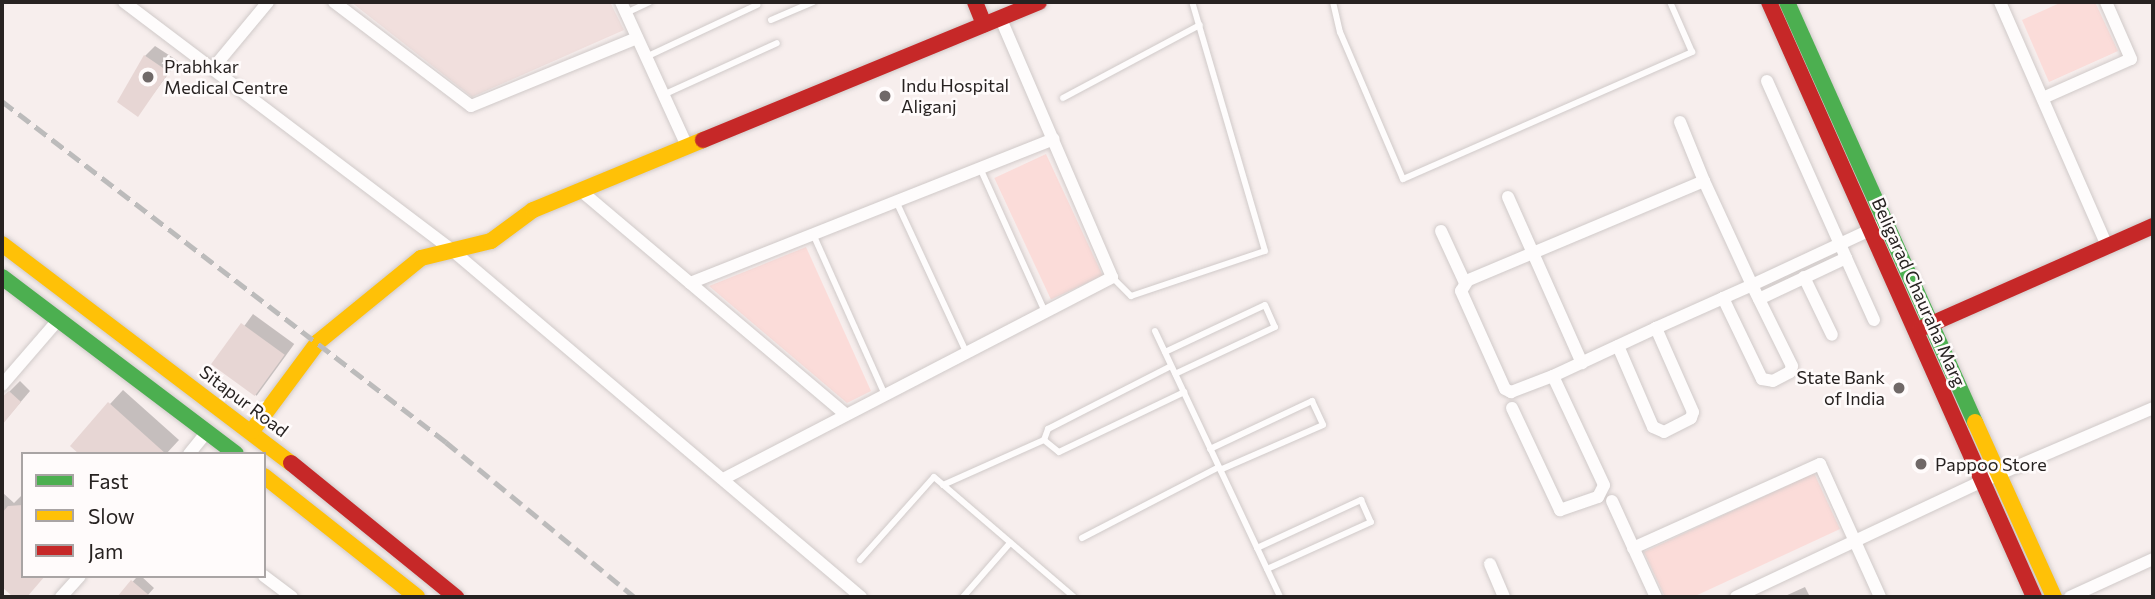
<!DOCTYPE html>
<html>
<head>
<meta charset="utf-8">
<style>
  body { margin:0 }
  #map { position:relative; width:2155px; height:599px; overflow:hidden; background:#f7eeed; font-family:Commissioner,sans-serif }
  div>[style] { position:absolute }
  .built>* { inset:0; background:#f1dfdd }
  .green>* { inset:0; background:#fbdcd9; transform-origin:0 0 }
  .shadow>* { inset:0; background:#0003; transform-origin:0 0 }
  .building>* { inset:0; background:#e7d6d4; transform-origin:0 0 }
  .roads { filter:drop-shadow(0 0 2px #d0cac9) drop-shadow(0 0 2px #d0cac9) }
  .lane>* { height:6px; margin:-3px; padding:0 3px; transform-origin:3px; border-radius:3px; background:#fefcfc }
  .street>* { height:12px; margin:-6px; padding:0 6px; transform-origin:6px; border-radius:6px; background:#fefcfc }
  .fast>* { height:16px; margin:-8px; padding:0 8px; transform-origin:8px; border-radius:8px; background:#4caf50 }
  .slow>* { height:16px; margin:-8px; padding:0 8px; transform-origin:8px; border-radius:8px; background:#ffc107 }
  .jam>* { height:16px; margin:-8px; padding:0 8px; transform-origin:8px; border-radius:8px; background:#c62828 }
  .rail>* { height:4.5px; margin-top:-2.25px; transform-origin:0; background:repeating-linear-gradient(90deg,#bcbbbb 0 14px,transparent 0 21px) }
  .dots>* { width:19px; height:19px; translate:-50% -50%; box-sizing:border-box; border:4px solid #fffbfb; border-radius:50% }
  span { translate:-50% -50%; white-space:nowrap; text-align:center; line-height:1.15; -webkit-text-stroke:5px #fffbfb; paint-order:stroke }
  .poi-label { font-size:18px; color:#272221 }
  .left { translate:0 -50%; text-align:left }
  .right { translate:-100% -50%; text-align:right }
  .street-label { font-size:18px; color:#272221 }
  .frame { position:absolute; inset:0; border:4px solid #272221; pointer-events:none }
  .legend { position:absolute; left:21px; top:452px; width:245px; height:126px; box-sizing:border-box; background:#fffbfb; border:2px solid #a9a4a4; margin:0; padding:9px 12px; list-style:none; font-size:21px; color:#272221 }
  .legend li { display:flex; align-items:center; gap:14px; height:35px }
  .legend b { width:35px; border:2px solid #a9a4a4 }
</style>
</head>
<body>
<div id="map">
  <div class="built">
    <i style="clip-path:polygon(351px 2px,610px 2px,624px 30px,472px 97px)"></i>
  </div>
  <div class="green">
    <i style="clip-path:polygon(2062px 2px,2095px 2px,2118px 51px,2049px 82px,2022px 20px)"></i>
    <i style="left:1046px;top:154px;width:134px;height:57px;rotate:65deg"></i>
    <i style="clip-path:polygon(806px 247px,871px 391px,847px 403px,709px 286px)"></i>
    <i style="clip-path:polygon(1814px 473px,1840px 529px,1693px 597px,1665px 597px,1644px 552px)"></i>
  </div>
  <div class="shadow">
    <i style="clip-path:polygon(155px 46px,178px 61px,138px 114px,145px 56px)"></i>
    <i style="left:253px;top:314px;width:51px;height:64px;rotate:36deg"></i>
    <i style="clip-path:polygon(20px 381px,30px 391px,2px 424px,2px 399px)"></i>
    <i style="clip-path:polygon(123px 390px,179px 440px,166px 454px,81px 454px,72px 445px)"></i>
    <i style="clip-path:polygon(2px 492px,14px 503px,23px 494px,23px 576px,34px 588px,25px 597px,16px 597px,2px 585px)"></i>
    <i style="clip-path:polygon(133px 576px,141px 576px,154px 588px,146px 597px,119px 597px,136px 578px)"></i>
    <i style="clip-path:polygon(1805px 587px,1810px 597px,1783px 597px)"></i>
  </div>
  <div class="building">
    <i style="clip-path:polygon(144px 55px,169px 72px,138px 117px,117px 102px)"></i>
    <i style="left:241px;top:323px;width:54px;height:51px;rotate:36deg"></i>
    <i style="clip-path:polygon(9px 391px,21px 402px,2px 425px,2px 397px)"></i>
    <i style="clip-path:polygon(108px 402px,166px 454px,79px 454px,70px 446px)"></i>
    <i style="clip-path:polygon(23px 505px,23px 576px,45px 576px,27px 597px,13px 597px,2px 587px,2px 513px,8px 506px)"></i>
    <i style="clip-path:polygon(131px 580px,151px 597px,117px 597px)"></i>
  </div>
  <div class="roads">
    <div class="lane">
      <i style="left:1333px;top:2px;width:31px;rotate:77deg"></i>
      <i style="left:1340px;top:32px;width:160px;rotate:66.8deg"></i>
      <i style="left:1403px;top:179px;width:316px;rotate:-23.7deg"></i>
      <i style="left:1692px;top:52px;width:55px;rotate:-113.7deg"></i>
      <i style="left:626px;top:13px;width:26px;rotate:-25deg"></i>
      <i style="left:771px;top:20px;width:46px;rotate:-23.2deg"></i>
      <i style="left:646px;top:57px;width:123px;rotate:-25.1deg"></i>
      <i style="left:663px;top:95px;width:125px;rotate:-24.5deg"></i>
      <i style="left:1063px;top:98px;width:155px;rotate:-28.1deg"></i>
      <i style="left:980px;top:168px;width:158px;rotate:65.7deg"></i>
      <i style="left:896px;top:201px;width:166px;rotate:65.1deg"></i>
      <i style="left:813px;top:234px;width:176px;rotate:65.9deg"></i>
      <i style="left:1112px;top:277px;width:27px;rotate:45deg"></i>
      <i style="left:1131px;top:296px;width:141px;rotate:-18.6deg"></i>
      <i style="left:1265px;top:251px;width:259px;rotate:-106.3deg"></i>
      <i style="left:1155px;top:331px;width:294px;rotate:64.8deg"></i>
      <i style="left:1165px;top:352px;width:110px;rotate:-25.2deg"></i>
      <i style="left:1265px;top:305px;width:24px;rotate:66deg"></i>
      <i style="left:1275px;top:327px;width:110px;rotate:154.8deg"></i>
      <i style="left:1044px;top:440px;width:19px;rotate:39deg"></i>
      <i style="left:1059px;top:452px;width:139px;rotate:-25.6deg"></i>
      <i style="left:1210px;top:449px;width:113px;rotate:-25.2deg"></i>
      <i style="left:1312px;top:401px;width:26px;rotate:65deg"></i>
      <i style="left:1323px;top:425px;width:112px;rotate:156.4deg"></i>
      <i style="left:943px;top:485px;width:111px;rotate:-24deg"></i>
      <i style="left:1044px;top:440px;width:12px;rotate:-70deg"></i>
      <i style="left:1048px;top:429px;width:138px;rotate:-27.1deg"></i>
      <i style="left:1082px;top:538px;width:154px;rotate:-27.4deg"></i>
      <i style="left:1257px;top:548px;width:115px;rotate:-24.8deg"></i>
      <i style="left:1361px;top:500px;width:24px;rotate:66deg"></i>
      <i style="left:1371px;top:522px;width:114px;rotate:155.7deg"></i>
      <i style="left:860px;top:560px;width:111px;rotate:-48.3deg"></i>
      <i style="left:934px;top:477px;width:184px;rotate:40.6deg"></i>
      <i style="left:963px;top:597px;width:72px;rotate:-49deg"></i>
    </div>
    <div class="street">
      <i style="left:124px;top:2px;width:413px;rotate:37.1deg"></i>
      <i style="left:453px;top:251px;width:535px;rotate:40.3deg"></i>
      <i style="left:334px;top:2px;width:172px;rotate:37.2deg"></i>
      <i style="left:471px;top:106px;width:179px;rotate:-22.3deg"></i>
      <i style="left:621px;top:2px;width:156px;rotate:65.4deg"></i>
      <i style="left:2000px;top:2px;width:266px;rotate:66.3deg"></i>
      <i style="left:214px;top:67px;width:85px;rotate:-50.3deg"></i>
      <i style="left:1767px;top:81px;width:194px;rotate:65.9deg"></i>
      <i style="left:2043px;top:98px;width:96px;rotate:-23.9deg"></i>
      <i style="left:2131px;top:59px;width:62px;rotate:-113.7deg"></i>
      <i style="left:1680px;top:122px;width:64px;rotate:67.9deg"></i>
      <i style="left:580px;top:190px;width:348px;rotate:40.2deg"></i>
      <i style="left:1508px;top:197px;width:182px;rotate:66deg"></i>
      <i style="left:1441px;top:231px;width:57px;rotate:65.2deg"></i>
      <i style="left:1804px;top:277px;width:64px;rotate:64.2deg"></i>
      <i style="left:690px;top:283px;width:391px;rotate:-21.6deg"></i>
      <i style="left:1723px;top:298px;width:90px;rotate:64.3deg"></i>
      <i style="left:1762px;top:379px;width:11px;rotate:10deg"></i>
      <i style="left:1773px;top:381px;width:19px;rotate:-28deg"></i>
      <i style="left:1790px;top:372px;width:6px;rotate:-72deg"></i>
      <i style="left:1792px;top:366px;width:90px;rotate:-116.3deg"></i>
      <i style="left:1752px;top:285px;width:115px;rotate:-114.8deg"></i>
      <i style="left:1704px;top:181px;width:256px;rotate:157.2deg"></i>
      <i style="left:1468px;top:280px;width:13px;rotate:122deg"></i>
      <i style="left:1461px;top:291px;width:107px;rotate:65.8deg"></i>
      <i style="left:1505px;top:389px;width:7px;rotate:27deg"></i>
      <i style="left:1511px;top:392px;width:45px;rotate:-20.9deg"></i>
      <i style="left:1553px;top:376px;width:114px;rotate:-25deg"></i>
      <i style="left:1656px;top:328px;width:73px;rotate:-24.1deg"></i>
      <i style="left:1723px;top:298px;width:32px;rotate:-24deg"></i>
      <i style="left:1752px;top:285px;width:145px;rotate:-25deg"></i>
      <i style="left:1759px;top:299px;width:96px;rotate:-25.2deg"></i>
      <i style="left:1846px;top:258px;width:68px;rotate:65.7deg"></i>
      <i style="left:1618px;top:346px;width:88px;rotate:66.6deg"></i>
      <i style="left:1653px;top:427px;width:12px;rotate:24deg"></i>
      <i style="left:1664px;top:432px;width:30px;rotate:-27deg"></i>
      <i style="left:1691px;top:418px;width:6px;rotate:-72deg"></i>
      <i style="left:1693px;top:412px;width:92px;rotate:-113.8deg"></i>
      <i style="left:2px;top:385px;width:87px;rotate:-49.2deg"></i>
      <i style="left:1512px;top:408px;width:113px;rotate:64.8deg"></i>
      <i style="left:1560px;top:510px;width:40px;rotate:-18.9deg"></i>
      <i style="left:1598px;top:497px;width:13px;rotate:-63deg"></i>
      <i style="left:1604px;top:485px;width:120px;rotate:-115.1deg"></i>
      <i style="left:189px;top:454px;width:28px;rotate:-51deg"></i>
      <i style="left:725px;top:478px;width:436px;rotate:-27.4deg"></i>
      <i style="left:1112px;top:277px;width:283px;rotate:-113.3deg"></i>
      <i style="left:1612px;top:501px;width:106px;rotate:65.4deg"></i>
      <i style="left:1633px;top:548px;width:205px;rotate:-24.2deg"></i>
      <i style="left:1820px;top:464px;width:146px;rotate:65.7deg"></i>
      <i style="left:1490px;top:564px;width:36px;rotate:67deg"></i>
      <i style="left:264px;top:576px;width:35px;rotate:37deg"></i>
      <i style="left:61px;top:597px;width:28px;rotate:-48deg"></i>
      <i style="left:1736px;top:597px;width:273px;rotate:-25.2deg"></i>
      <i style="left:1983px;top:481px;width:185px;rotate:-23.2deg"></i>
      <i style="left:2070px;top:597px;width:91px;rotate:-24.6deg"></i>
    </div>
    <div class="fast">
      <i style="left:1787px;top:2px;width:460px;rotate:65.9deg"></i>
      <i style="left:2px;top:277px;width:293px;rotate:37.1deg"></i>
    </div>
    <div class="slow">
      <i style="left:2px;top:244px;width:363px;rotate:37.2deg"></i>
      <i style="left:1975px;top:422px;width:192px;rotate:65.7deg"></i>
      <i style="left:252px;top:431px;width:111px;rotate:-53.4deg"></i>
      <i style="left:318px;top:342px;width:133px;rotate:-39.2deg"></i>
      <i style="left:421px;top:258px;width:72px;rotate:-13.7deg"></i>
      <i style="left:491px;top:241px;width:52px;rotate:-36.4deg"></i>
      <i style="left:533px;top:210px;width:184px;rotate:-22.4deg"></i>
      <i style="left:264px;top:476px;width:195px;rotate:38.3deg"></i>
    </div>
    <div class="jam">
      <i style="left:975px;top:2px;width:24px;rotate:68deg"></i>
      <i style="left:1769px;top:2px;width:651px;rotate:65.99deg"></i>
      <i style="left:703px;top:140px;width:363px;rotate:-22.3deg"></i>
      <i style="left:1922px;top:328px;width:253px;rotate:-23.8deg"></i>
      <i style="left:291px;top:463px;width:213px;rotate:39.1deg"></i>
    </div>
  </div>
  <div class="rail">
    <i style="left:2px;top:101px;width:560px;rotate:37.52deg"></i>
    <i style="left:446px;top:442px;width:244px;rotate:39.4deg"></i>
  </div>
  <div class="dots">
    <i style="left:148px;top:77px;background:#706968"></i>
    <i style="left:885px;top:96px;background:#706968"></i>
    <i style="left:1899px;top:388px;background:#706968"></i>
    <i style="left:1921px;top:464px;background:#706968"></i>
  </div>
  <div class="poi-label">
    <span class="left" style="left:164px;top:77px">Prabhkar<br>Medical Centre</span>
    <span class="left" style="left:901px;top:96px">Indu Hospital<br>Aliganj</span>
    <span class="right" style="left:1885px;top:388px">State Bank<br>of India</span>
    <span class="left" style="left:1935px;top:464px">Pappoo Store</span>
  </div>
  <div class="street-label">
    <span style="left:1919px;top:292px;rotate:66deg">Beligarad Chauraha Marg</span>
    <span style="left:244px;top:401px;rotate:37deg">Sitapur Road</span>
  </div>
  <div class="frame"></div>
  <ul class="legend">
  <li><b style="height:9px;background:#4caf50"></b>Fast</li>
  <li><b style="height:9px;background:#ffc107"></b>Slow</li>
  <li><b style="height:9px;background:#c62828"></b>Jam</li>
  </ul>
</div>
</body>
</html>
